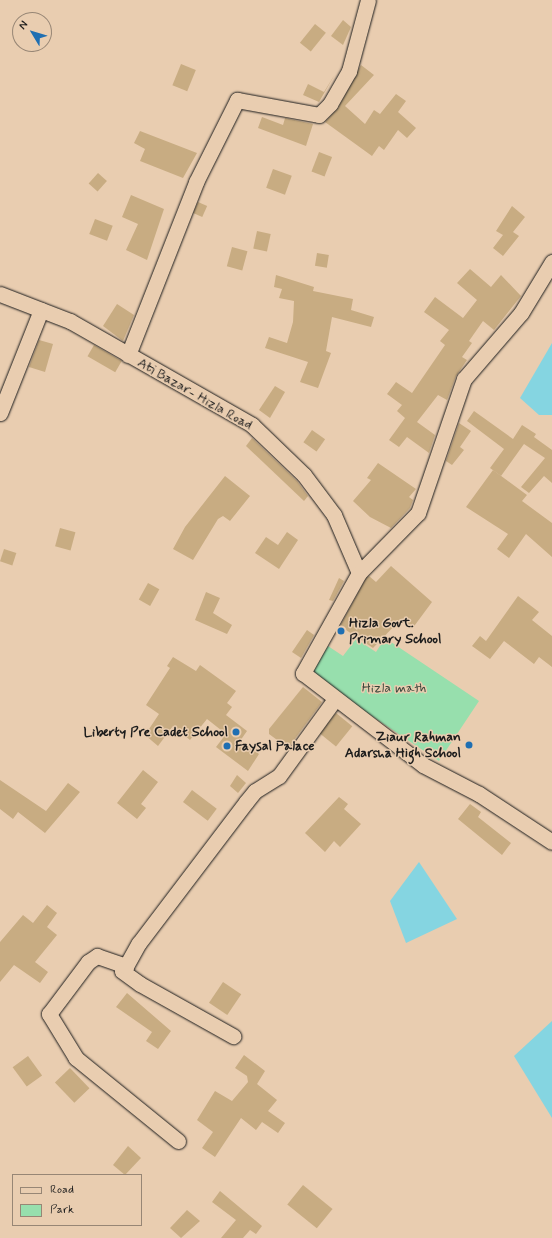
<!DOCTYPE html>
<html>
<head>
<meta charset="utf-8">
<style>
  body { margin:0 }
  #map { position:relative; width:552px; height:1238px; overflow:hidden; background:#e9cdb0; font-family:Mynerve,sans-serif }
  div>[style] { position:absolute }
  .green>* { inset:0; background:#97dfad }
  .water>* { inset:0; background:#85d5e1 }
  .building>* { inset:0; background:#c8ac82; transform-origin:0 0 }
  .roads { filter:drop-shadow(0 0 1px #1c1c1c) drop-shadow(0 0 1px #1c1c1c) }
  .minor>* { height:15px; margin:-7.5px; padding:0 7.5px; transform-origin:7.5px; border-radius:7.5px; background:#e9cdb0 }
  .dots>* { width:11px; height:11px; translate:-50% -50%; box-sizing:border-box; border:2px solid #e9cdb0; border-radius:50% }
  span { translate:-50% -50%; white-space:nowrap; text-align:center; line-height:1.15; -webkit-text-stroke:3px #e9cdb0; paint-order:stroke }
  .street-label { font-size:14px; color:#1c1c1c }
  .poi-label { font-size:14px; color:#1c1c1c; font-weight:700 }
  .left { translate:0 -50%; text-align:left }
  .right { translate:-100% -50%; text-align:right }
  .park-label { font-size:14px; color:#354339 }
  .legend { position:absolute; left:12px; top:1174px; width:130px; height:52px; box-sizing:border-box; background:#e9cdb0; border:1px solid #978675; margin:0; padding:5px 7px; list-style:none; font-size:12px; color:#1c1c1c }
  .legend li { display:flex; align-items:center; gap:8px; height:20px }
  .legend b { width:20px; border:1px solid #978675 }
  .north { position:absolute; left:12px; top:12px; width:40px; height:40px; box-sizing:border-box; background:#e9cdb0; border:1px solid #978675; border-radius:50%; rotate:308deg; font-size:11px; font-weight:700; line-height:16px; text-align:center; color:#1c1c1c }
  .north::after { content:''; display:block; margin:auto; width:14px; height:18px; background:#1f6fb2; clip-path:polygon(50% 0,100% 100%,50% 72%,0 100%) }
</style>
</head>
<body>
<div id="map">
  <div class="green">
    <i style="clip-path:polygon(385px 638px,479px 701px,439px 761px,309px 674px,328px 646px,343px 656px,356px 639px,376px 652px)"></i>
  </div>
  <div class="water">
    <i style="clip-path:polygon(552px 343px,552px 415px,539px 415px,520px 398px)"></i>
    <i style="clip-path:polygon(419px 862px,457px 919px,406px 943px,390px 901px)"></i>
    <i style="clip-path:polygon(552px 1021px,552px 1118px,514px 1056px)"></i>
  </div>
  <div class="building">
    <i style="clip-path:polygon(343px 20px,351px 27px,343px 45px,331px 36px)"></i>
    <i style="left:315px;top:24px;width:14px;height:24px;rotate:39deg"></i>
    <i style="left:181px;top:64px;width:16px;height:23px;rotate:22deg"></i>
    <i style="clip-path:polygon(361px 65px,374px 75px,345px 106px,365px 124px,374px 110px,380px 114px,396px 94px,406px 101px,398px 112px,416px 128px,407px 138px,398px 130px,384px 150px,379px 146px,372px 156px,325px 122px,338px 108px)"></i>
    <i style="clip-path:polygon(335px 74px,319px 102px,303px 95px,308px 84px,324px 92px)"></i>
    <i style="clip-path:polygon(262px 117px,283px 125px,285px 118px,313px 124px,306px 146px,258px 128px)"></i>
    <i style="clip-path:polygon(140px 131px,197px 153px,183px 178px,140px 161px,145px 149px,134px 143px)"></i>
    <i style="left:319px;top:152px;width:14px;height:21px;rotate:21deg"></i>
    <i style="left:273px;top:169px;width:20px;height:20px;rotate:20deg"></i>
    <i style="left:98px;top:173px;width:12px;height:14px;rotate:42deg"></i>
    <i style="clip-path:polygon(131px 195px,164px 209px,147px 260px,126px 250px,138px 224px,122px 217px)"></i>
    <i style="left:198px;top:202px;width:10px;height:12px;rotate:24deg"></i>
    <i style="clip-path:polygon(512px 206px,525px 217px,513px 232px,519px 236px,503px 256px,493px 248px,503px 235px,496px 231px)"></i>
    <i style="left:95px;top:219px;width:19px;height:16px;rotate:21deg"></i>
    <i style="left:257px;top:231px;width:14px;height:18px;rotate:12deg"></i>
    <i style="left:232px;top:247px;width:16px;height:20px;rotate:15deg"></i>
    <i style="left:317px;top:253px;width:12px;height:13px;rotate:9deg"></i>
    <i style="clip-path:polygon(470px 269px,491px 287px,501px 275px,521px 296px,494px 330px,483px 321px,469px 341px,472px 343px,462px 357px,467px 360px,456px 376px,447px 400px,438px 395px,417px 422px,435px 435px,429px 453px,407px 437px,399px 447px,389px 440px,405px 418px,397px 411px,402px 405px,387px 394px,396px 382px,412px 393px,445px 345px,440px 341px,449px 330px,424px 312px,435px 297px,463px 318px,477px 300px,457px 283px)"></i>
    <i style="clip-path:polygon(276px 275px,314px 287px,313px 291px,353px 299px,351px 310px,374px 317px,371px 327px,332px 317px,326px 351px,331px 353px,318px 388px,300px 382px,308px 362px,265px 348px,269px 337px,287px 343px,293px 322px,294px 301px,279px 298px,282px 289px,274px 287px)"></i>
    <i style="clip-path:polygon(117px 304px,134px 315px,123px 341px,103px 326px)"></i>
    <i style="clip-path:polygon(39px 340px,53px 344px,45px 372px,29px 367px)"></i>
    <i style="left:94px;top:345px;width:32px;height:13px;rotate:30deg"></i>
    <i style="clip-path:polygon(275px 386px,285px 392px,270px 418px,259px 410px)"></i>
    <i style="clip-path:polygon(474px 411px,513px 439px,522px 425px,536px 434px,534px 437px,552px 450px,552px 483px,544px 476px,529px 493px,521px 487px,545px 458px,524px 444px,501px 476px,490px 468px,504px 449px,467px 421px)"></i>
    <i style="clip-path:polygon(459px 423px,471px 431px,460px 447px,464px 450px,452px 465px,446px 461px)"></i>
    <i style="left:312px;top:430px;width:16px;height:15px;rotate:35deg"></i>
    <i style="clip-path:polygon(252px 438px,297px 481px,308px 496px,304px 501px,246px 446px)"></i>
    <i style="clip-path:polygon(378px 463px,416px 489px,409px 497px,413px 500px,410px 508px,391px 528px,370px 517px,353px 501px,371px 480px,367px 478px)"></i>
    <i style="clip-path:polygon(493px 470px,527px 495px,522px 501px,552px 523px,552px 557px,526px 534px,509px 558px,497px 549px,508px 534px,466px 507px)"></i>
    <i style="clip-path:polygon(225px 476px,250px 496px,230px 521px,223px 516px,218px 519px,193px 560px,173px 549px,185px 527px)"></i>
    <i style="left:60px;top:528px;width:16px;height:19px;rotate:15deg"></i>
    <i style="clip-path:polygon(287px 532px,298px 540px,279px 569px,255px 553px,266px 537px,278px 545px)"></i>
    <i style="left:4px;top:549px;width:13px;height:13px;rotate:18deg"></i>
    <i style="clip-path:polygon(391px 566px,432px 602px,412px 629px,400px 620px,373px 648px,340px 626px,366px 578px,369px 576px,376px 582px)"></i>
    <i style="clip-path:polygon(339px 578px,344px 581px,333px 601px,329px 600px)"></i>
    <i style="left:148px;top:583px;width:13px;height:19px;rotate:29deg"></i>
    <i style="clip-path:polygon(206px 592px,220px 598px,213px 613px,232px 625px,227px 634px,195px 620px)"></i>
    <i style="clip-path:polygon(518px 596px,539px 612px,532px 620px,552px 636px,552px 667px,539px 657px,534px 664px,504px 641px,490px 659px,472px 646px,480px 636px,486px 641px)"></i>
    <i style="clip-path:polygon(307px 630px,314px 635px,301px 658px,292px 652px)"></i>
    <i style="clip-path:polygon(173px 657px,196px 671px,200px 665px,236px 691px,227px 703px,232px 707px,226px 715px,247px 731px,240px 741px,259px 754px,248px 771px,216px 747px,226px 734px,207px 719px,190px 740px,173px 726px,158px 746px,145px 735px,159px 714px,146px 705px,170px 668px,167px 666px)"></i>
    <i style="clip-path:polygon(303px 687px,322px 702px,288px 748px,269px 734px,269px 729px)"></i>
    <i style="left:336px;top:713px;width:21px;height:26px;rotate:39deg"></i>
    <i style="clip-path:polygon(143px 770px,158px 782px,141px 804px,146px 808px,137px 819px,117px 803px)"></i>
    <i style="clip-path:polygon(237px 775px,246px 783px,238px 793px,230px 786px)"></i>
    <i style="clip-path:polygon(0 780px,46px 811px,68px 783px,80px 792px,45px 833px,18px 812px,13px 819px,0 809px)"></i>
    <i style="left:192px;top:790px;width:31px;height:15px;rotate:37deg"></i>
    <i style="clip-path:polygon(339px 797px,348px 804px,344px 809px,361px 824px,340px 847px,334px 841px,325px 852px,305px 833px)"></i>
    <i style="clip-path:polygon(470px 804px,481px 812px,478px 817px,511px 843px,502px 855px,458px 819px)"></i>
    <i style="clip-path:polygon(47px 905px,57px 913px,47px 927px,57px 935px,35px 962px,48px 972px,40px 983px,14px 965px,0 982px,0 942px,23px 915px,33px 923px)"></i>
    <i style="left:223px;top:982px;width:22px;height:25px;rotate:34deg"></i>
    <i style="clip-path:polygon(127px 993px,171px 1031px,158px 1049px,146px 1041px,152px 1032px,116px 1007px)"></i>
    <i style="clip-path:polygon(244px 1055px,265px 1071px,257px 1084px,277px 1100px,268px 1111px,285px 1123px,278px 1133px,262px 1122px,256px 1130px,241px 1118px,215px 1157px,202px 1148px,213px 1132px,197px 1120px,215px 1091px,232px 1101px,248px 1082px,247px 1076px,235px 1068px)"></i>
    <i style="left:28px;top:1056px;width:24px;height:19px;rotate:54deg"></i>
    <i style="left:70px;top:1068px;width:28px;height:21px;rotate:46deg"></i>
    <i style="clip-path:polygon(128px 1146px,141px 1158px,125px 1175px,113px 1165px)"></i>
    <i style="left:303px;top:1185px;width:38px;height:25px;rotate:39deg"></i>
    <i style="clip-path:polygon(220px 1191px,262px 1226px,256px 1234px,250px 1230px,243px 1238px,221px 1238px,236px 1220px,212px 1202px)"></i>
    <i style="clip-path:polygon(187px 1210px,200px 1221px,181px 1238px,170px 1228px)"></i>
  </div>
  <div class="roads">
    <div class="minor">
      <i style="left:0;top:294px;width:75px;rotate:21.1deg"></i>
      <i style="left:70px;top:321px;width:210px;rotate:29.7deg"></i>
      <i style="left:252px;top:425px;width:72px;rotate:43.9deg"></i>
      <i style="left:304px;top:475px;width:50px;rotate:53.1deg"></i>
      <i style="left:334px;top:515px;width:63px;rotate:66.7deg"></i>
      <i style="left:359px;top:573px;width:115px;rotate:119.2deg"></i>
      <i style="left:303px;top:673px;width:151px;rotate:37.5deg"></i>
      <i style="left:423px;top:765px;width:63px;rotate:27.4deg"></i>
      <i style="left:479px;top:794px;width:87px;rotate:33.3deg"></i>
      <i style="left:128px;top:355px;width:186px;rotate:-68.5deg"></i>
      <i style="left:196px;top:182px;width:92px;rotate:-63.4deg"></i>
      <i style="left:237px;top:100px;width:83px;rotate:10.4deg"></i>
      <i style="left:319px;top:115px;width:16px;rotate:-45deg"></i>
      <i style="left:330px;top:104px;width:38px;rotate:-60deg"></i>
      <i style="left:349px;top:71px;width:73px;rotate:-75deg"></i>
      <i style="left:0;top:413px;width:111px;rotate:-68.3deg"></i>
      <i style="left:359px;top:573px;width:84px;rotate:-45.5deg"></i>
      <i style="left:418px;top:513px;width:142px;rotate:-71.1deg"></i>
      <i style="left:464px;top:379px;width:87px;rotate:-49.2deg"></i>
      <i style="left:521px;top:313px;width:60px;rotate:-58.7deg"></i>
      <i style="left:126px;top:966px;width:6px;rotate:129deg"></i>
      <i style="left:122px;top:971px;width:22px;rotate:36deg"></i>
      <i style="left:140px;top:984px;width:107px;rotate:29.2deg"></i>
      <i style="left:178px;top:1141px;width:132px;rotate:-140.9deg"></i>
      <i style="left:76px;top:1058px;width:52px;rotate:-121.5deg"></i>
      <i style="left:49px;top:1014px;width:65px;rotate:-53.1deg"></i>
      <i style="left:88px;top:962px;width:11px;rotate:-34deg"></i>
      <i style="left:97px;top:956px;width:31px;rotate:19deg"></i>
      <i style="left:126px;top:966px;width:26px;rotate:-61deg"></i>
      <i style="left:139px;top:943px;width:177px;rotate:-52.8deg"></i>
      <i style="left:246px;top:802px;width:14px;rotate:-51deg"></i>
      <i style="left:255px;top:791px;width:28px;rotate:-32deg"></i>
      <i style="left:279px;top:776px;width:95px;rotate:-54deg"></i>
    </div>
  </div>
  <div class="dots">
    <i style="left:341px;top:631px;background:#1f6fb2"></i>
    <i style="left:236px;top:732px;background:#1f6fb2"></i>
    <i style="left:469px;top:745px;background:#1f6fb2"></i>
    <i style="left:227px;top:746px;background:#1f6fb2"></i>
  </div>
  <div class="street-label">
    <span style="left:195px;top:394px;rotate:30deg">Ati Bazar- Hizla Road</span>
  </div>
  <div class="poi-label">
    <span class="left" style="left:349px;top:631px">Hizla Govt.<br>Primary School</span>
    <span class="right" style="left:228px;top:732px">Liberty Pre Cadet School</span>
    <span class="right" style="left:461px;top:745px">Ziaur Rahman<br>Adarsha High School</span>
    <span class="left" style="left:235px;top:746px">Faysal Palace</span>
  </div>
  <div class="park-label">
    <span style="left:394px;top:688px">Hizla math</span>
  </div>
  <ul class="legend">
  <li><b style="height:5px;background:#e9cdb0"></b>Road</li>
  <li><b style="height:11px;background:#97dfad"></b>Park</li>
  </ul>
  <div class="north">N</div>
</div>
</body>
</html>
